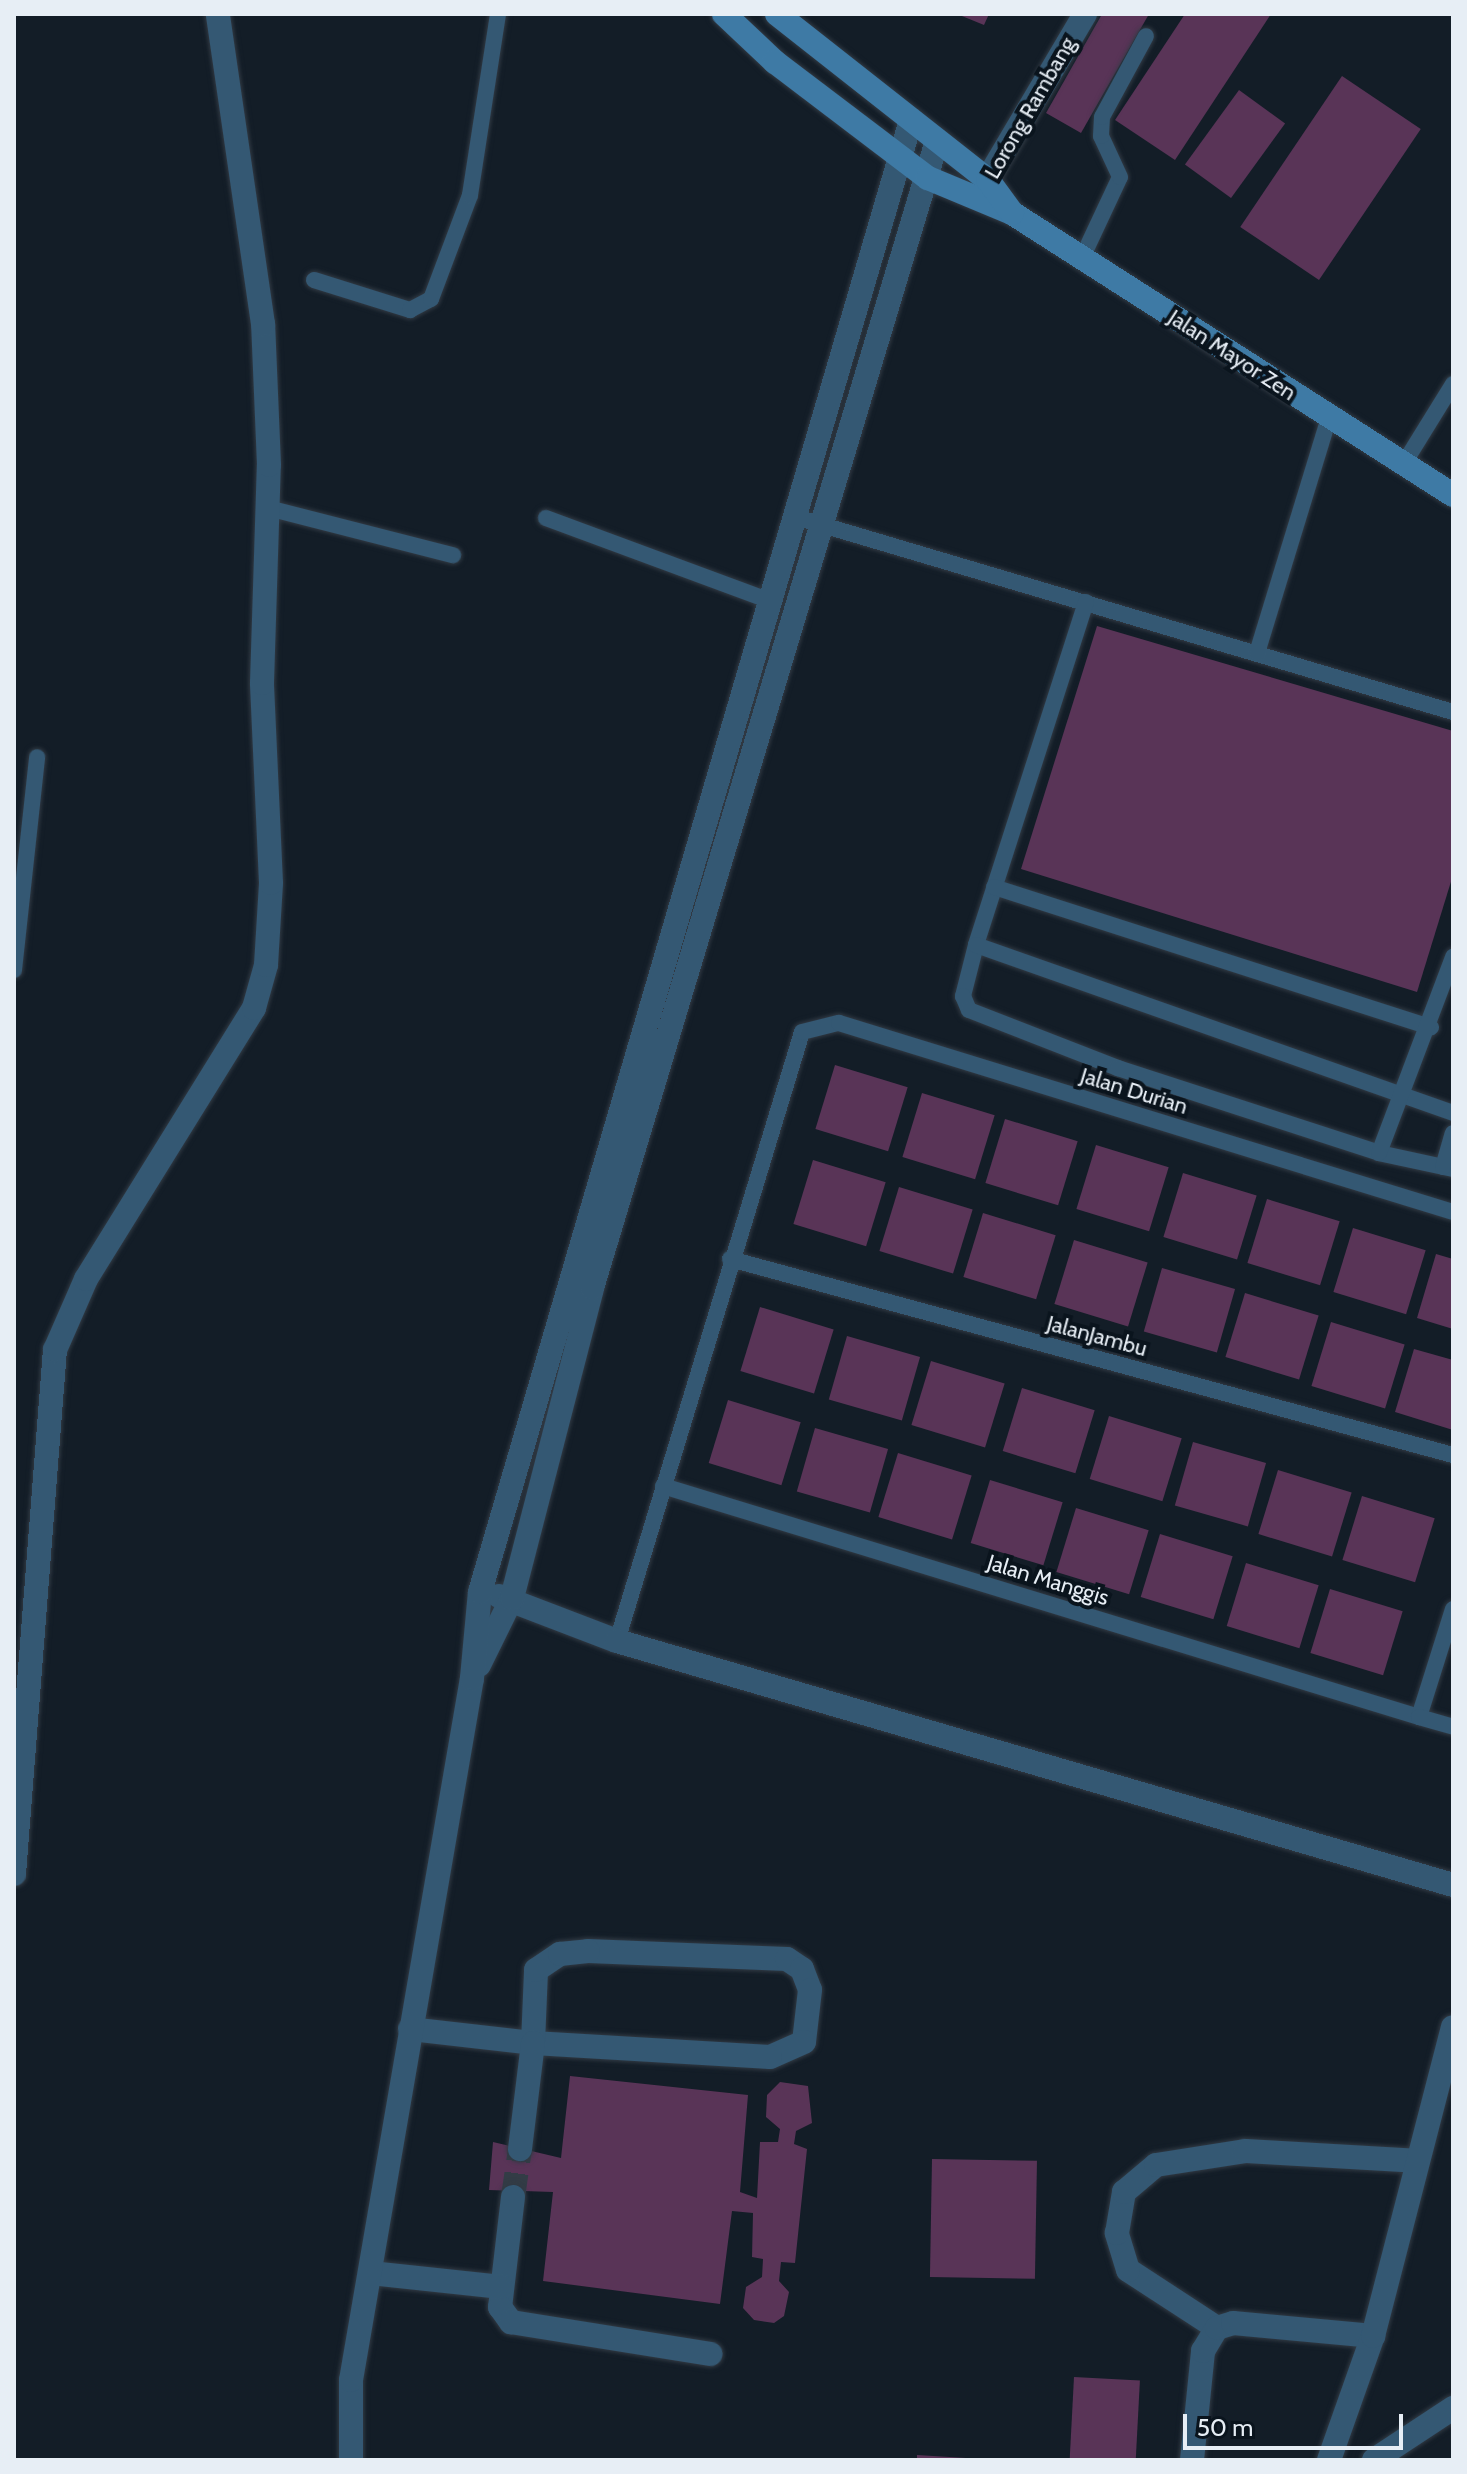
<!DOCTYPE html>
<html>
<head>
<meta charset="utf-8">
<style>
  body { margin:0 }
  #map { position:relative; width:1467px; height:2474px; overflow:hidden; background:#131d27; font-family:Cabin,sans-serif }
  div>[style] { position:absolute }
  .building>* { inset:0; background:#593457; transform-origin:0 0 }
  .street-tunnel>* { height:24px; margin-top:-12px; transform-origin:0; background:repeating-linear-gradient(90deg,#333c46 0 24px,transparent 0 36px) }
  .roads { filter:drop-shadow(0 0 2px #313a44) drop-shadow(0 0 2px #313a44) }
  .lane>* { height:16px; margin:-8px; padding:0 8px; transform-origin:8px; border-radius:8px; background:#345873 }
  .street>* { height:24px; margin:-12px; padding:0 12px; transform-origin:12px; border-radius:12px; background:#345873 }
  .secondary>* { height:24px; margin:-12px; padding:0 12px; transform-origin:12px; border-radius:12px; background:#3e7aa5 }
  span { translate:-50% -50%; white-space:nowrap; text-align:center; line-height:1.15; -webkit-text-stroke:8px #0a141d; paint-order:stroke }
  .street-label { font-size:22px; color:#e7eef5 }
  .frame { position:absolute; inset:0; border:16px solid #e7eef5; pointer-events:none }
  .scale { position:absolute; left:1183px; top:2414px; width:220px; height:36px; box-sizing:border-box; border:4px solid #e7eef5; border-top:0; padding-left:10px; font-size:24px; line-height:28px; white-space:nowrap; color:#e7eef5; -webkit-text-stroke:6px #0a141d; paint-order:stroke }
</style>
</head>
<body>
<div id="map">
  <div class="building">
    <i style="clip-path:polygon(957px 14px,989px 14px,984px 25px)"></i>
    <i style="clip-path:polygon(1102px 14px,1149px 14px,1081px 133px,1046px 113px)"></i>
    <i style="clip-path:polygon(1185px 14px,1271px 14px,1175px 160px,1115px 120px)"></i>
    <i style="left:1342px;top:76px;width:95px;height:182px;rotate:34deg"></i>
    <i style="left:1239px;top:90px;width:57px;height:92px;rotate:36deg"></i>
    <i style="clip-path:polygon(1097px 626px,1453px 731px,1453px 875px,1417px 992px,1021px 869px)"></i>
    <i style="left:835px;top:1065px;width:76px;height:67px;rotate:17deg"></i>
    <i style="left:922px;top:1093px;width:76px;height:67px;rotate:17deg"></i>
    <i style="left:1005px;top:1119px;width:76px;height:67px;rotate:17deg"></i>
    <i style="left:1096px;top:1145px;width:76px;height:67px;rotate:17deg"></i>
    <i style="left:813px;top:1160px;width:76px;height:67px;rotate:17deg"></i>
    <i style="left:1183px;top:1173px;width:77px;height:67px;rotate:17deg"></i>
    <i style="left:899px;top:1187px;width:77px;height:67px;rotate:17deg"></i>
    <i style="left:1267px;top:1199px;width:76px;height:67px;rotate:17deg"></i>
    <i style="left:983px;top:1213px;width:76px;height:67px;rotate:17deg"></i>
    <i style="left:1353px;top:1228px;width:76px;height:67px;rotate:17deg"></i>
    <i style="left:1074px;top:1240px;width:77px;height:67px;rotate:17deg"></i>
    <i style="clip-path:polygon(1436px 1254px,1453px 1259px,1453px 1329px,1417px 1318px)"></i>
    <i style="left:1162px;top:1268px;width:76px;height:66px;rotate:16deg"></i>
    <i style="left:1245px;top:1293px;width:77px;height:67px;rotate:17deg"></i>
    <i style="left:760px;top:1307px;width:77px;height:67px;rotate:17deg"></i>
    <i style="left:1331px;top:1322px;width:77px;height:67px;rotate:17deg"></i>
    <i style="left:847px;top:1336px;width:76px;height:66px;rotate:16deg"></i>
    <i style="clip-path:polygon(1414px 1349px,1453px 1360px,1453px 1430px,1395px 1412px)"></i>
    <i style="left:931px;top:1361px;width:77px;height:67px;rotate:17deg"></i>
    <i style="left:1022px;top:1388px;width:76px;height:66px;rotate:17deg"></i>
    <i style="left:728px;top:1400px;width:76px;height:66px;rotate:17deg"></i>
    <i style="left:1109px;top:1416px;width:76px;height:66px;rotate:17deg"></i>
    <i style="left:815px;top:1428px;width:76px;height:66px;rotate:16deg"></i>
    <i style="left:1193px;top:1442px;width:76px;height:66px;rotate:16deg"></i>
    <i style="left:898px;top:1453px;width:77px;height:67px;rotate:17deg"></i>
    <i style="left:1278px;top:1470px;width:77px;height:67px;rotate:17deg"></i>
    <i style="left:990px;top:1480px;width:76px;height:66px;rotate:17deg"></i>
    <i style="left:1362px;top:1496px;width:76px;height:67px;rotate:17deg"></i>
    <i style="left:1076px;top:1508px;width:76px;height:67px;rotate:17deg"></i>
    <i style="left:1160px;top:1534px;width:76px;height:66px;rotate:17deg"></i>
    <i style="left:1246px;top:1563px;width:76px;height:66px;rotate:17deg"></i>
    <i style="left:1330px;top:1589px;width:76px;height:67px;rotate:17deg"></i>
    <i style="clip-path:polygon(570px 2076px,748px 2095px,740px 2192px,757px 2198px,760px 2142px,778px 2142px,780px 2129px,766px 2117px,767px 2095px,780px 2082px,808px 2086px,812px 2123px,796px 2131px,794px 2144px,807px 2149px,795px 2263px,781px 2262px,779px 2281px,789px 2292px,784px 2316px,774px 2323px,754px 2320px,743px 2308px,746px 2287px,762px 2277px,763px 2259px,752px 2257px,753px 2213px,732px 2211px,720px 2304px,543px 2281px,553px 2192px,489px 2190px,493px 2142px,561px 2158px)"></i>
    <i style="left:932px;top:2159px;width:105px;height:118px;rotate:1deg"></i>
    <i style="left:1074px;top:2377px;width:66px;height:83px;rotate:3deg"></i>
    <i style="clip-path:polygon(917px 2455px,966px 2458px,966px 2460px,917px 2460px)"></i>
  </div>
  <div class="street-tunnel">
    <i style="left:513px;top:2197px;width:49px;rotate:-81.7deg"></i>
  </div>
  <div class="roads">
    <div class="lane">
      <i style="left:1082px;top:258px;width:89px;rotate:-64.9deg"></i>
      <i style="left:1120px;top:177px;width:45px;rotate:-114.9deg"></i>
      <i style="left:1101px;top:136px;width:19px;rotate:-87deg"></i>
      <i style="left:1102px;top:117px;width:92px;rotate:-61.5deg"></i>
      <i style="left:314px;top:280px;width:101px;rotate:17.4deg"></i>
      <i style="left:410px;top:310px;width:24px;rotate:-28deg"></i>
      <i style="left:431px;top:299px;width:111px;rotate:-69.4deg"></i>
      <i style="left:470px;top:195px;width:183px;rotate:-81.2deg"></i>
      <i style="left:1403px;top:465px;width:95px;rotate:-58.3deg"></i>
      <i style="left:268px;top:508px;width:191px;rotate:14.3deg"></i>
      <i style="left:792px;top:516px;width:689px;rotate:16.52deg"></i>
      <i style="left:546px;top:518px;width:237px;rotate:20.3deg"></i>
      <i style="left:1086px;top:602px;width:360px;rotate:107.8deg"></i>
      <i style="left:976px;top:945px;width:53px;rotate:104.3deg"></i>
      <i style="left:963px;top:996px;width:15px;rotate:67deg"></i>
      <i style="left:969px;top:1010px;width:160px;rotate:21.3deg"></i>
      <i style="left:1118px;top:1068px;width:274px;rotate:18deg"></i>
      <i style="left:1379px;top:1153px;width:76px;rotate:12.2deg"></i>
      <i style="left:1257px;top:653px;width:246px;rotate:-73deg"></i>
      <i style="left:994px;top:887px;width:459px;rotate:17.8deg"></i>
      <i style="left:976px;top:945px;width:506px;rotate:19.4deg"></i>
      <i style="left:14px;top:970px;width:214px;rotate:-83.8deg"></i>
      <i style="left:1379px;top:1153px;width:210px;rotate:-69.3deg"></i>
      <i style="left:1443px;top:1167px;width:35px;rotate:-74deg"></i>
      <i style="left:730px;top:1259px;width:749px;rotate:15.17deg"></i>
      <i style="left:663px;top:1486px;width:791px;rotate:16.99deg"></i>
      <i style="left:1453px;top:1609px;width:113px;rotate:107.5deg"></i>
      <i style="left:1419px;top:1717px;width:35px;rotate:16deg"></i>
      <i style="left:617px;top:1641px;width:636px;rotate:-73.1deg"></i>
      <i style="left:802px;top:1032px;width:38px;rotate:-14deg"></i>
      <i style="left:839px;top:1023px;width:642px;rotate:17.11deg"></i>
    </div>
    <div class="street">
      <i style="left:978px;top:195px;width:210px;rotate:-59.4deg"></i>
      <i style="left:499px;top:1596px;width:126px;rotate:20.9deg"></i>
      <i style="left:617px;top:1641px;width:871px;rotate:16.27deg"></i>
      <i style="left:479px;top:1665px;width:75px;rotate:-63.8deg"></i>
      <i style="left:512px;top:1598px;width:320px;rotate:-75.5deg"></i>
      <i style="left:592px;top:1288px;width:1198px;rotate:-73.26deg"></i>
      <i style="left:14px;top:1874px;width:526px;rotate:-85.53deg"></i>
      <i style="left:55px;top:1350px;width:77px;rotate:-66.4deg"></i>
      <i style="left:86px;top:1279px;width:319px;rotate:-58.2deg"></i>
      <i style="left:254px;top:1008px;width:45px;rotate:-74.4deg"></i>
      <i style="left:266px;top:965px;width:82px;rotate:-86.5deg"></i>
      <i style="left:271px;top:883px;width:200px;rotate:-92.6deg"></i>
      <i style="left:262px;top:683px;width:218px;rotate:-88.2deg"></i>
      <i style="left:269px;top:465px;width:141px;rotate:-92.4deg"></i>
      <i style="left:263px;top:324px;width:313px;rotate:-98.3deg"></i>
      <i style="left:588px;top:1951px;width:199px;rotate:2.3deg"></i>
      <i style="left:787px;top:1959px;width:18px;rotate:34deg"></i>
      <i style="left:802px;top:1969px;width:22px;rotate:69deg"></i>
      <i style="left:810px;top:1990px;width:52px;rotate:96.6deg"></i>
      <i style="left:804px;top:2042px;width:37px;rotate:156deg"></i>
      <i style="left:770px;top:2057px;width:237px;rotate:-176.6deg"></i>
      <i style="left:533px;top:2043px;width:73px;rotate:-87.6deg"></i>
      <i style="left:536px;top:1970px;width:29px;rotate:-34deg"></i>
      <i style="left:560px;top:1954px;width:28px;rotate:-6deg"></i>
      <i style="left:410px;top:2029px;width:124px;rotate:6.5deg"></i>
      <i style="left:533px;top:2043px;width:107px;rotate:97deg"></i>
      <i style="left:513px;top:2197px;width:111px;rotate:96.7deg"></i>
      <i style="left:500px;top:2307px;width:19px;rotate:54deg"></i>
      <i style="left:511px;top:2322px;width:202px;rotate:9.1deg"></i>
      <i style="left:371px;top:2273px;width:131px;rotate:6.1deg"></i>
      <i style="left:1217px;top:2328px;width:106px;rotate:-146.9deg"></i>
      <i style="left:1128px;top:2270px;width:39px;rotate:-107deg"></i>
      <i style="left:1117px;top:2233px;width:42px;rotate:-80.3deg"></i>
      <i style="left:1124px;top:2192px;width:42px;rotate:-40.2deg"></i>
      <i style="left:1156px;top:2165px;width:90px;rotate:-8.9deg"></i>
      <i style="left:1245px;top:2151px;width:172px;rotate:3.3deg"></i>
      <i style="left:351px;top:2460px;width:80px;rotate:-90deg"></i>
      <i style="left:351px;top:2380px;width:712px;rotate:-80.22deg"></i>
      <i style="left:472px;top:1678px;width:86px;rotate:-84.7deg"></i>
      <i style="left:480px;top:1592px;width:1534px;rotate:-73.68deg"></i>
      <i style="left:1192px;top:2460px;width:110px;rotate:-84.2deg"></i>
      <i style="left:1203px;top:2351px;width:27px;rotate:-59deg"></i>
      <i style="left:1217px;top:2328px;width:17px;rotate:-17deg"></i>
      <i style="left:1233px;top:2323px;width:141px;rotate:5.3deg"></i>
      <i style="left:1329px;top:2460px;width:132px;rotate:-70.5deg"></i>
      <i style="left:1373px;top:2336px;width:319px;rotate:-75.5deg"></i>
      <i style="left:1374px;top:2460px;width:95px;rotate:-33.4deg"></i>
    </div>
    <div class="secondary">
      <i style="left:724px;top:14px;width:70px;rotate:43.3deg"></i>
      <i style="left:775px;top:62px;width:192px;rotate:37.2deg"></i>
      <i style="left:928px;top:178px;width:91px;rotate:22.6deg"></i>
      <i style="left:1012px;top:213px;width:523px;rotate:32.6deg"></i>
      <i style="left:777px;top:14px;width:268px;rotate:38.2deg"></i>
      <i style="left:988px;top:180px;width:41px;rotate:54deg"></i>
    </div>
  </div>
  <div class="street-label">
    <span style="left:1030px;top:108px;rotate:-60deg">Lorong Rambang</span>
    <span style="left:1232px;top:355px;rotate:33deg">Jalan Mayor Zen</span>
    <span style="left:1134px;top:1091px;rotate:17deg">Jalan Durian</span>
    <span style="left:1097px;top:1336px;rotate:15deg">JalanJambu</span>
    <span style="left:1048px;top:1580px;rotate:17deg">Jalan Manggis</span>
  </div>
  <div class="frame"></div>
  <div class="scale">50 m</div>
</div>
</body>
</html>
